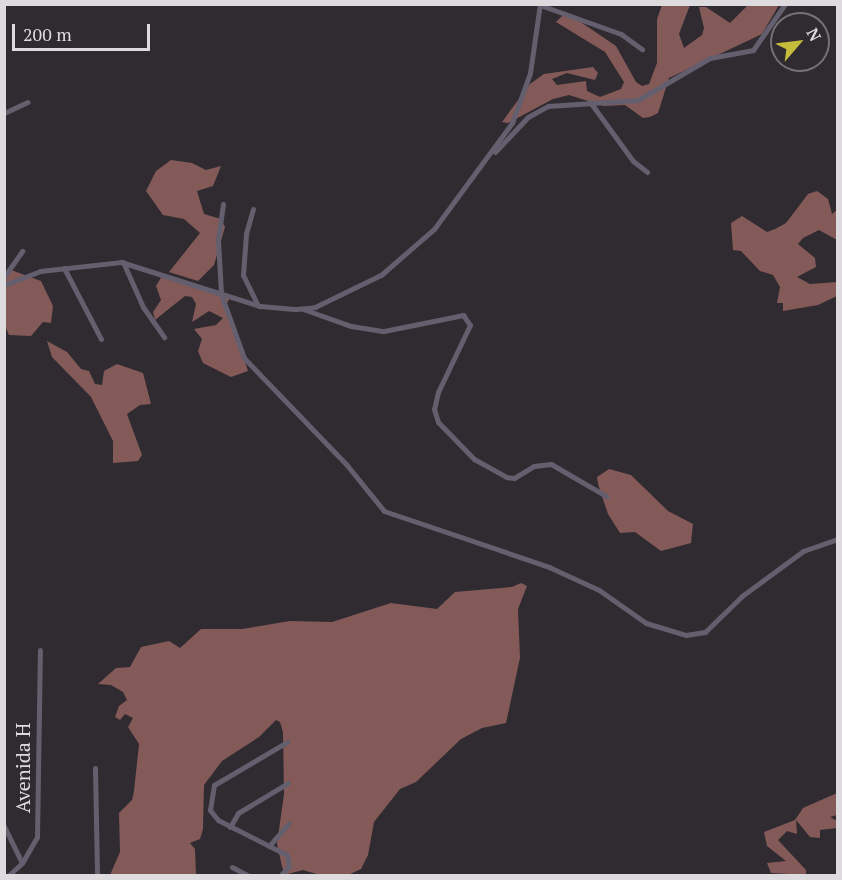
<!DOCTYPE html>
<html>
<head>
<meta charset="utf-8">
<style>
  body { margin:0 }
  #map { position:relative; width:842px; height:880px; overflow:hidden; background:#302b30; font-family:"PT Serif",serif }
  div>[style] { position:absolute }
  .forest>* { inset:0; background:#835a58 }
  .minor>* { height:5px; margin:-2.5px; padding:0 2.5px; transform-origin:2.5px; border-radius:2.5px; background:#645f6e }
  span { translate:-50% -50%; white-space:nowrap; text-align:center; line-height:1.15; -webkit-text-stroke:6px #302b30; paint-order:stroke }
  .street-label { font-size:20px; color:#dddbdd }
  .frame { position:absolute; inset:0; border:6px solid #dddbdd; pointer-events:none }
  .north { position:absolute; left:770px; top:12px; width:60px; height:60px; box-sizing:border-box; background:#302b30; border:2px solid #757175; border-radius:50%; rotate:62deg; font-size:16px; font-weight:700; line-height:24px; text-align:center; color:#dddbdd }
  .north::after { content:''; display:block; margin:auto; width:21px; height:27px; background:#c6bc3c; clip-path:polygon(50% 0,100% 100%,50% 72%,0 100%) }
  .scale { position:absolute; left:12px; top:24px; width:138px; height:27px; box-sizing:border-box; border:3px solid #dddbdd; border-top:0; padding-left:8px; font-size:18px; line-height:21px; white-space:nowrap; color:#dddbdd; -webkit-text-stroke:4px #302b30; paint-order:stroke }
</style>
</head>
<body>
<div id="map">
  <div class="forest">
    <i style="clip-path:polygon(662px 5px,690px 5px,679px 34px,684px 48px,702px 35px,704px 28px,699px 7px,706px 7px,730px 23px,748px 5px,779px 5px,762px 34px,669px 78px,658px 113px,650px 117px,643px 118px,625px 105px,604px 106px,569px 95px,553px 99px,508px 123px,502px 122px,530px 84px,544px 74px,593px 67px,598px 73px,595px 80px,567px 73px,552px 79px,557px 85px,586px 81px,587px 91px,600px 97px,621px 89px,624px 82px,605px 52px,556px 22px,566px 12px,616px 46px,636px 82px,642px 86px,649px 84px,657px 63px,657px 19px)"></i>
    <i style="clip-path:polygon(171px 160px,192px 163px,206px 170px,221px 166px,213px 186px,197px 191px,204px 214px,221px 219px,225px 227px,214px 265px,198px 281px,169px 272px,200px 233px,184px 219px,163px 215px,146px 191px,156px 171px)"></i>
    <i style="clip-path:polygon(817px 191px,828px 199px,832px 214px,837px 210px,837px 240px,819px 230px,803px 238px,798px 244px,815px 258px,816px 267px,797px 277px,810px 284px,837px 282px,837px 296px,818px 305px,783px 311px,783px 303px,777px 303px,780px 287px,773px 275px,760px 271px,741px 251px,733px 250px,731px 223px,742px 216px,767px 232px,775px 229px,786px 223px,808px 194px)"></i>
    <i style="clip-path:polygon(11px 270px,41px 281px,53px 306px,51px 323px,43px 322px,31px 336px,9px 335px,5px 326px,5px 277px)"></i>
    <i style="clip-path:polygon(162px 276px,231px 296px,227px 303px,230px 315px,248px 371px,231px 377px,203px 363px,198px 351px,202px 339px,194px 329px,216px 325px,223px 318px,209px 311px,192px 322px,196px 304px,192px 297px,185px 296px,155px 320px,153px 312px,161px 300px,156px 286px)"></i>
    <i style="clip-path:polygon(47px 341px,67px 352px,81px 369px,89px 371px,95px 384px,102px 385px,104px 371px,117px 364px,143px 373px,151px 404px,140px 405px,127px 414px,142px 455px,138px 461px,113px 463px,113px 441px,91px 397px,52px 357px)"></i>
    <i style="clip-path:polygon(609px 469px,631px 475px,668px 511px,693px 524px,691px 543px,661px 551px,635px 532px,620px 533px,608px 514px,598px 484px,597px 477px)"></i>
    <i style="clip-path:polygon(521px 583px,527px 586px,518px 609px,520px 658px,506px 723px,482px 728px,461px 739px,416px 782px,400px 789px,374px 822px,368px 855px,361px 869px,348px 875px,320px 875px,303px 870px,284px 875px,277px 844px,284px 794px,283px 732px,280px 722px,276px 720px,259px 737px,222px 761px,204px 785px,203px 829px,200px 839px,190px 843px,195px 849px,196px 875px,110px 875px,120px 852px,119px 813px,132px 800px,134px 791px,139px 744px,128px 727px,133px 718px,125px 714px,120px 720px,115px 717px,119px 706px,127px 700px,123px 692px,111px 685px,98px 684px,116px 668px,130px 667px,141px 647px,169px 641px,180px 648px,201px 629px,242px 629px,290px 621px,332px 622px,391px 603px,437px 609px,455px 592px,512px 587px)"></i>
    <i style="clip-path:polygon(837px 793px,837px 815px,830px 817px,837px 821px,837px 828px,820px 830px,820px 838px,810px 837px,796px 820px,797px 834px,787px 831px,778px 840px,806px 870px,806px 875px,771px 873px,767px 863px,786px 861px,767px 846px,764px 832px,795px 820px,803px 808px)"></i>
  </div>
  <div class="minor">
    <i style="left:540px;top:5px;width:86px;rotate:19.7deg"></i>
    <i style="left:621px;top:34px;width:26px;rotate:36deg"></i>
    <i style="left:590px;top:102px;width:73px;rotate:53.9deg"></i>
    <i style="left:633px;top:161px;width:18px;rotate:38deg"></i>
    <i style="left:4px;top:113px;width:26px;rotate:-25deg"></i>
    <i style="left:495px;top:152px;width:48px;rotate:-46.7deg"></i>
    <i style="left:528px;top:117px;width:23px;rotate:-29deg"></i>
    <i style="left:548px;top:106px;width:90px;rotate:-3.8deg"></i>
    <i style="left:638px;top:100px;width:83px;rotate:-30.3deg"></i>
    <i style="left:710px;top:58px;width:44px;rotate:-10.5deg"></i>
    <i style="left:753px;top:50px;width:56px;rotate:-55.2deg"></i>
    <i style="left:223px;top:204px;width:36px;rotate:98deg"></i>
    <i style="left:218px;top:240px;width:54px;rotate:86.8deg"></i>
    <i style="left:221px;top:294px;width:68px;rotate:70.2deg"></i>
    <i style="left:244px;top:358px;width:147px;rotate:46.1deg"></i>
    <i style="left:346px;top:464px;width:60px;rotate:51deg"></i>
    <i style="left:384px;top:511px;width:174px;rotate:18.7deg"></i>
    <i style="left:549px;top:567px;width:55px;rotate:24.7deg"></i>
    <i style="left:599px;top:590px;width:57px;rotate:35.1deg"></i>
    <i style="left:646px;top:623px;width:42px;rotate:16.7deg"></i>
    <i style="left:686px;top:635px;width:19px;rotate:-9deg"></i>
    <i style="left:705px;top:632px;width:52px;rotate:-44.2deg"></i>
    <i style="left:742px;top:596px;width:76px;rotate:-36.4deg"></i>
    <i style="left:803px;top:551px;width:37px;rotate:-19deg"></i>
    <i style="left:253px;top:209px;width:26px;rotate:106deg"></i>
    <i style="left:246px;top:234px;width:41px;rotate:94.2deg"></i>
    <i style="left:243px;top:275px;width:34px;rotate:64deg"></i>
    <i style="left:123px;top:262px;width:49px;rotate:66deg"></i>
    <i style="left:143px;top:307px;width:37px;rotate:55deg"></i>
    <i style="left:64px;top:268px;width:80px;rotate:62.5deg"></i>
    <i style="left:4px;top:277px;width:32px;rotate:-55deg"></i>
    <i style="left:4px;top:285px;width:39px;rotate:-21deg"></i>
    <i style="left:40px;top:271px;width:81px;rotate:-6.3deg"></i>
    <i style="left:121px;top:262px;width:146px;rotate:17.6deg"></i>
    <i style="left:260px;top:306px;width:37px;rotate:5deg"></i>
    <i style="left:297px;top:309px;width:18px;rotate:-6deg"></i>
    <i style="left:315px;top:307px;width:73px;rotate:-25.9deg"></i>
    <i style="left:381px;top:275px;width:70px;rotate:-41deg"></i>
    <i style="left:434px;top:229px;width:132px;rotate:-53.7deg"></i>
    <i style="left:512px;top:123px;width:53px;rotate:-70.2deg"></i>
    <i style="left:530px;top:73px;width:70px;rotate:-81.8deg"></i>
    <i style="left:303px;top:309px;width:51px;rotate:19.5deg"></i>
    <i style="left:351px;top:326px;width:33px;rotate:9deg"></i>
    <i style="left:384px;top:331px;width:81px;rotate:-11.4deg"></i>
    <i style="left:463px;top:315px;width:12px;rotate:55deg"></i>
    <i style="left:470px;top:325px;width:74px;rotate:115.5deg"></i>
    <i style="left:438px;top:392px;width:17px;rotate:103deg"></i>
    <i style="left:434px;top:409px;width:14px;rotate:73deg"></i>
    <i style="left:438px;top:422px;width:52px;rotate:45.8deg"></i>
    <i style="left:474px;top:459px;width:37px;rotate:29deg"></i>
    <i style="left:506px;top:477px;width:8px;rotate:7deg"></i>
    <i style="left:514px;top:478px;width:23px;rotate:-31deg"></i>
    <i style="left:534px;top:466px;width:17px;rotate:-7deg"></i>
    <i style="left:551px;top:464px;width:64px;rotate:30.2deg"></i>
    <i style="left:95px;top:768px;width:108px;rotate:88.9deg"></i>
    <i style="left:4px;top:826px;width:41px;rotate:64.1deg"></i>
    <i style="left:230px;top:827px;width:16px;rotate:-60deg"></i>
    <i style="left:238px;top:813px;width:58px;rotate:-31deg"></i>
    <i style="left:269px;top:846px;width:30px;rotate:-49deg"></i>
    <i style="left:232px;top:867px;width:19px;rotate:28deg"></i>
    <i style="left:8px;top:876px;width:19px;rotate:-43deg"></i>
    <i style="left:22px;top:863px;width:30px;rotate:-60deg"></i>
    <i style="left:37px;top:837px;width:187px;rotate:-89.1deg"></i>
    <i style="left:280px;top:876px;width:13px;rotate:-48deg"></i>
    <i style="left:289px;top:866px;width:11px;rotate:-100deg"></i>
    <i style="left:287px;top:855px;width:77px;rotate:-153.1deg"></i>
    <i style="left:218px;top:820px;width:13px;rotate:-129deg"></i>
    <i style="left:210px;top:810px;width:25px;rotate:-81deg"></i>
    <i style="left:214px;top:785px;width:85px;rotate:-30.5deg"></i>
  </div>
  <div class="street-label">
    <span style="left:22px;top:768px;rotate:-90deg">Avenida H</span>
  </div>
  <div class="frame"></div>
  <div class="north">N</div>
  <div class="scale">200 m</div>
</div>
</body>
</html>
